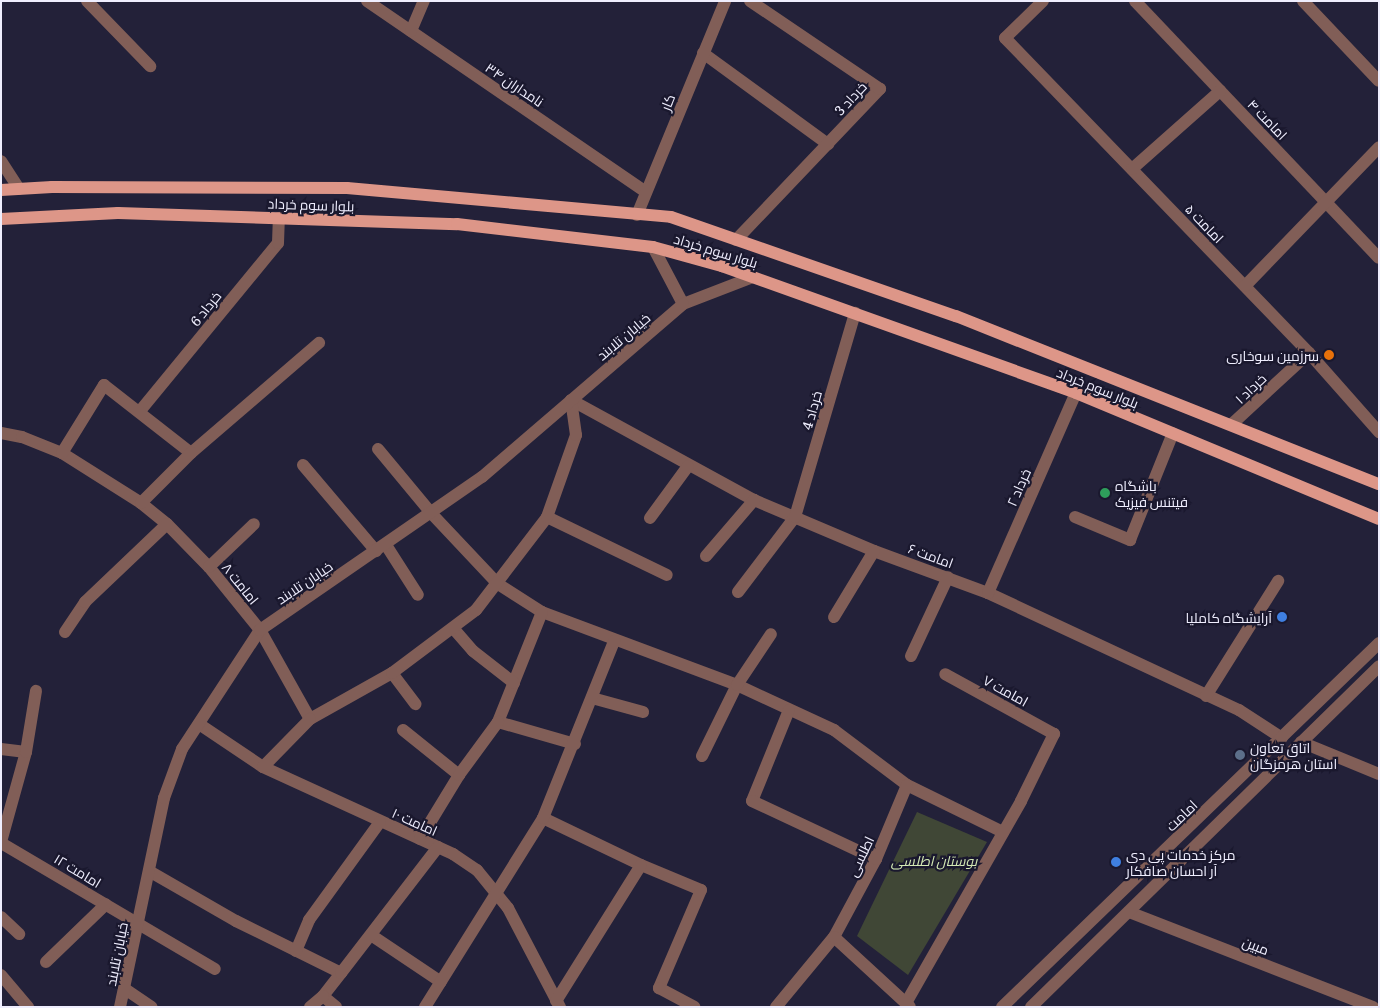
<!DOCTYPE html>
<html>
<head>
<meta charset="utf-8">
<style>
  body { margin:0 }
  #map { position:relative; width:1380px; height:1008px; overflow:hidden; background:#232139; font-family:Literata,Cairo,serif }
  div>[style] { position:absolute }
  .green>* { inset:0; background:#404736 }
  .minor>* { height:12px; margin:-6px; padding:0 6px; transform-origin:6px; border-radius:6px; background:#815e57 }
  .major>* { height:12px; margin:-6px; padding:0 6px; transform-origin:6px; border-radius:6px; background:#dd9688 }
  .dots>* { width:14px; height:14px; translate:-50% -50%; box-sizing:border-box; border:2px solid #1a182e; border-radius:50% }
  span { translate:-50% -50%; white-space:nowrap; text-align:center; line-height:1.15; -webkit-text-stroke:4.5px #1a182e; paint-order:stroke }
  .street-label { font-size:14px; color:#efeefe }
  .poi-label { font-size:14px; color:#efeefe }
  .right { translate:-100% -50%; text-align:right }
  .left { translate:0 -50%; text-align:left }
  .park-label { font-size:14px; color:#d5ebb5; font-style:italic }
  .frame { position:absolute; inset:0; border:2px solid #efeefe; pointer-events:none }
</style>
</head>
<body>
<div id="map">
  <div class="green">
    <i style="clip-path:polygon(917px 812px,987px 842px,908px 975px,857px 936px)"></i>
  </div>
  <div class="minor">
    <i style="left:87px;top:1px;width:91px;rotate:45.9deg"></i>
    <i style="left:367px;top:1px;width:338px;rotate:34.4deg"></i>
    <i style="left:1043px;top:1px;width:53px;rotate:135.8deg"></i>
    <i style="left:1005px;top:38px;width:438px;rotate:46deg"></i>
    <i style="left:1309px;top:353px;width:106px;rotate:48.5deg"></i>
    <i style="left:1135px;top:1px;width:354px;rotate:46.5deg"></i>
    <i style="left:1303px;top:1px;width:110px;rotate:46.5deg"></i>
    <i style="left:411px;top:31px;width:33px;rotate:-67deg"></i>
    <i style="left:703px;top:53px;width:155px;rotate:36.1deg"></i>
    <i style="left:1px;top:161px;width:33px;rotate:57deg"></i>
    <i style="left:1132px;top:169px;width:118px;rotate:-41.6deg"></i>
    <i style="left:637px;top:215px;width:231px;rotate:-67.6deg"></i>
    <i style="left:736px;top:240px;width:209px;rotate:-46.4deg"></i>
    <i style="left:880px;top:89px;width:157px;rotate:-145.9deg"></i>
    <i style="left:653px;top:247px;width:64px;rotate:62.2deg"></i>
    <i style="left:683px;top:304px;width:75px;rotate:-21.1deg"></i>
    <i style="left:1245px;top:286px;width:193px;rotate:-46deg"></i>
    <i style="left:571px;top:400px;width:209px;rotate:28.7deg"></i>
    <i style="left:754px;top:500px;width:130px;rotate:23deg"></i>
    <i style="left:874px;top:551px;width:121px;rotate:20.2deg"></i>
    <i style="left:988px;top:593px;width:277px;rotate:25deg"></i>
    <i style="left:1239px;top:710px;width:51px;rotate:33.1deg"></i>
    <i style="left:140px;top:411px;width:217px;rotate:-50.6deg"></i>
    <i style="left:278px;top:243px;width:25px;rotate:-88deg"></i>
    <i style="left:1232px;top:424px;width:105px;rotate:-42.7deg"></i>
    <i style="left:1px;top:433px;width:21px;rotate:11deg"></i>
    <i style="left:22px;top:437px;width:43px;rotate:21.8deg"></i>
    <i style="left:62px;top:453px;width:93px;rotate:32.3deg"></i>
    <i style="left:141px;top:503px;width:33px;rotate:39deg"></i>
    <i style="left:167px;top:524px;width:60px;rotate:45.7deg"></i>
    <i style="left:209px;top:567px;width:81px;rotate:51deg"></i>
    <i style="left:260px;top:630px;width:102px;rotate:60.7deg"></i>
    <i style="left:310px;top:719px;width:94px;rotate:-29.3deg"></i>
    <i style="left:392px;top:673px;width:39px;rotate:53deg"></i>
    <i style="left:378px;top:449px;width:85px;rotate:50.3deg"></i>
    <i style="left:432px;top:514px;width:96px;rotate:46.7deg"></i>
    <i style="left:498px;top:584px;width:52px;rotate:32.5deg"></i>
    <i style="left:542px;top:612px;width:208px;rotate:20.5deg"></i>
    <i style="left:737px;top:685px;width:107px;rotate:24.9deg"></i>
    <i style="left:834px;top:730px;width:91px;rotate:37deg"></i>
    <i style="left:907px;top:785px;width:107px;rotate:26.1deg"></i>
    <i style="left:62px;top:453px;width:80px;rotate:-58.3deg"></i>
    <i style="left:104px;top:385px;width:110px;rotate:38deg"></i>
    <i style="left:191px;top:453px;width:169px;rotate:-40.7deg"></i>
    <i style="left:303px;top:465px;width:113px;rotate:49.7deg"></i>
    <i style="left:141px;top:503px;width:71px;rotate:-45deg"></i>
    <i style="left:547px;top:517px;width:133px;rotate:25.8deg"></i>
    <i style="left:1075px;top:517px;width:60px;rotate:22.7deg"></i>
    <i style="left:1130px;top:540px;width:115px;rotate:-68.1deg"></i>
    <i style="left:650px;top:518px;width:64px;rotate:-53.8deg"></i>
    <i style="left:386px;top:545px;width:59px;rotate:57.4deg"></i>
    <i style="left:706px;top:556px;width:74px;rotate:-49.4deg"></i>
    <i style="left:209px;top:567px;width:62px;rotate:-43.7deg"></i>
    <i style="left:738px;top:592px;width:94px;rotate:-52.8deg"></i>
    <i style="left:795px;top:517px;width:213px;rotate:-73.6deg"></i>
    <i style="left:988px;top:593px;width:219px;rotate:-66.3deg"></i>
    <i style="left:542px;top:612px;width:118px;rotate:111.8deg"></i>
    <i style="left:498px;top:722px;width:80px;rotate:15.9deg"></i>
    <i style="left:834px;top:617px;width:77px;rotate:-58.8deg"></i>
    <i style="left:453px;top:628px;width:30px;rotate:49deg"></i>
    <i style="left:473px;top:651px;width:52px;rotate:38deg"></i>
    <i style="left:65px;top:632px;width:36px;rotate:-56deg"></i>
    <i style="left:85px;top:602px;width:113px;rotate:-43.6deg"></i>
    <i style="left:911px;top:656px;width:87px;rotate:-64.9deg"></i>
    <i style="left:392px;top:673px;width:105px;rotate:-36.9deg"></i>
    <i style="left:476px;top:610px;width:117px;rotate:-52.6deg"></i>
    <i style="left:547px;top:517px;width:87px;rotate:-70.5deg"></i>
    <i style="left:576px;top:435px;width:35px;rotate:-98deg"></i>
    <i style="left:1206px;top:696px;width:136px;rotate:-57.9deg"></i>
    <i style="left:592px;top:698px;width:53px;rotate:15.4deg"></i>
    <i style="left:789px;top:710px;width:98px;rotate:112.1deg"></i>
    <i style="left:752px;top:801px;width:137px;rotate:25.1deg"></i>
    <i style="left:199px;top:724px;width:77px;rotate:33.9deg"></i>
    <i style="left:263px;top:767px;width:209px;rotate:24.6deg"></i>
    <i style="left:453px;top:854px;width:29px;rotate:34deg"></i>
    <i style="left:477px;top:870px;width:49px;rotate:50.8deg"></i>
    <i style="left:508px;top:908px;width:112px;rotate:62.3deg"></i>
    <i style="left:403px;top:730px;width:72px;rotate:38.8deg"></i>
    <i style="left:1301px;top:742px;width:84px;rotate:22.3deg"></i>
    <i style="left:1px;top:749px;width:25px;rotate:7deg"></i>
    <i style="left:702px;top:756px;width:79px;rotate:-63.8deg"></i>
    <i style="left:737px;top:685px;width:61px;rotate:-56.3deg"></i>
    <i style="left:263px;top:767px;width:67px;rotate:-45.6deg"></i>
    <i style="left:543px;top:818px;width:109px;rotate:25.6deg"></i>
    <i style="left:641px;top:865px;width:65px;rotate:22.6deg"></i>
    <i style="left:701px;top:890px;width:107px;rotate:113.2deg"></i>
    <i style="left:659px;top:988px;width:40px;rotate:28deg"></i>
    <i style="left:420px;top:839px;width:75px;rotate:-58.6deg"></i>
    <i style="left:459px;top:775px;width:66px;rotate:-53.7deg"></i>
    <i style="left:1px;top:842px;width:93px;rotate:-74.5deg"></i>
    <i style="left:26px;top:752px;width:62px;rotate:-80.7deg"></i>
    <i style="left:1px;top:843px;width:248px;rotate:30.5deg"></i>
    <i style="left:149px;top:871px;width:100px;rotate:29.9deg"></i>
    <i style="left:236px;top:921px;width:117px;rotate:26.3deg"></i>
    <i style="left:341px;top:973px;width:29px;rotate:128deg"></i>
    <i style="left:323px;top:996px;width:17px;rotate:40deg"></i>
    <i style="left:1129px;top:912px;width:262px;rotate:21.3deg"></i>
    <i style="left:1px;top:917px;width:25px;rotate:43deg"></i>
    <i style="left:371px;top:935px;width:84px;rotate:33.9deg"></i>
    <i style="left:834px;top:937px;width:89px;rotate:-61.7deg"></i>
    <i style="left:876px;top:859px;width:80px;rotate:-67.3deg"></i>
    <i style="left:296px;top:951px;width:34px;rotate:-67deg"></i>
    <i style="left:309px;top:920px;width:121px;rotate:-54.1deg"></i>
    <i style="left:46px;top:962px;width:83px;rotate:-44deg"></i>
    <i style="left:341px;top:973px;width:159px;rotate:-52.4deg"></i>
    <i style="left:1px;top:975px;width:42px;rotate:49.8deg"></i>
    <i style="left:125px;top:989px;width:32px;rotate:34deg"></i>
    <i style="left:556px;top:1001px;width:160px;rotate:-58deg"></i>
    <i style="left:906px;top:1003px;width:232px;rotate:-60.3deg"></i>
    <i style="left:1021px;top:801px;width:75px;rotate:-63.8deg"></i>
    <i style="left:1054px;top:734px;width:124px;rotate:-151.2deg"></i>
    <i style="left:120px;top:1007px;width:214px;rotate:-78.1deg"></i>
    <i style="left:164px;top:798px;width:52px;rotate:-69.8deg"></i>
    <i style="left:182px;top:749px;width:142px;rotate:-56.8deg"></i>
    <i style="left:260px;top:630px;width:270px;rotate:-34.6deg"></i>
    <i style="left:482px;top:477px;width:265px;rotate:-40.7deg"></i>
    <i style="left:310px;top:1007px;width:17px;rotate:-40deg"></i>
    <i style="left:425px;top:1007px;width:223px;rotate:-58deg"></i>
    <i style="left:543px;top:818px;width:191px;rotate:-68.1deg"></i>
    <i style="left:776px;top:1007px;width:91px;rotate:-50.4deg"></i>
    <i style="left:834px;top:937px;width:103px;rotate:42.6deg"></i>
    <i style="left:1002px;top:1007px;width:524px;rotate:-43.99deg"></i>
    <i style="left:1031px;top:1007px;width:487px;rotate:-44.4deg"></i>
  </div>
  <div class="major">
    <i style="left:1px;top:190px;width:51px;rotate:-3.4deg"></i>
    <i style="left:52px;top:187px;width:295px;rotate:0.2deg"></i>
    <i style="left:347px;top:188px;width:325px;rotate:5.1deg"></i>
    <i style="left:671px;top:217px;width:302px;rotate:19.2deg"></i>
    <i style="left:956px;top:316px;width:455px;rotate:21.7deg"></i>
    <i style="left:1px;top:219px;width:117px;rotate:-2.9deg"></i>
    <i style="left:118px;top:213px;width:339px;rotate:1.9deg"></i>
    <i style="left:457px;top:224px;width:197px;rotate:6.7deg"></i>
    <i style="left:653px;top:247px;width:72px;rotate:15.4deg"></i>
    <i style="left:722px;top:266px;width:376px;rotate:19.7deg"></i>
    <i style="left:1076px;top:393px;width:328px;rotate:22.6deg"></i>
  </div>
  <div class="dots">
    <i style="left:1329px;top:355px;background:#e8710a"></i>
    <i style="left:1105px;top:493px;background:#2e9e5b"></i>
    <i style="left:1282px;top:617px;background:#3f7fe0"></i>
    <i style="left:1240px;top:755px;background:#5c6f8a"></i>
    <i style="left:1116px;top:862px;background:#3f7fe0"></i>
  </div>
  <div class="street-label">
    <span style="left:515px;top:84px;rotate:34deg">نامداران ۳۴</span>
    <span style="left:850px;top:98px;rotate:-47deg">خرداد 3</span>
    <span style="left:667px;top:102px;rotate:-68deg">کار</span>
    <span style="left:1268px;top:119px;rotate:46deg">امامت ۴</span>
    <span style="left:311px;top:204px;rotate:2deg">بلوار سوم خرداد</span>
    <span style="left:1205px;top:223px;rotate:46deg">امامت ۵</span>
    <span style="left:716px;top:250px;rotate:17deg">بلوار سوم خرداد</span>
    <span style="left:205px;top:308px;rotate:-51deg">خرداد 6</span>
    <span style="left:623px;top:336px;rotate:-40deg">خیابان تلابند</span>
    <span style="left:1098px;top:387px;rotate:22deg">بلوار سوم خرداد</span>
    <span style="left:1250px;top:388px;rotate:-43deg">خرداد ۱</span>
    <span style="left:811px;top:410px;rotate:-74deg">خرداد 4</span>
    <span style="left:1018px;top:487px;rotate:-66deg">خرداد ۲</span>
    <span style="left:931px;top:555px;rotate:20deg">امامت ۶</span>
    <span style="left:304px;top:582px;rotate:-34deg">خیابان تلابند</span>
    <span style="left:241px;top:583px;rotate:51deg">امامت ۸</span>
    <span style="left:1006px;top:690px;rotate:29deg">امامت ۷</span>
    <span style="left:1181px;top:815px;rotate:-44deg">امامت</span>
    <span style="left:415px;top:821px;rotate:24deg">امامت ۱۰</span>
    <span style="left:860px;top:856px;rotate:-64deg">اطلسی</span>
    <span style="left:78px;top:870px;rotate:31deg">امامت ۱۲</span>
    <span style="left:1256px;top:945px;rotate:21deg">مبین</span>
    <span style="left:116px;top:954px;rotate:-79deg">خیابان تلابند</span>
  </div>
  <div class="poi-label">
    <span class="right" style="left:1319px;top:355px">سرزمین سوخاری</span>
    <span class="left" style="left:1115px;top:493px">باشگاه<br>فیتنس فیزیک</span>
    <span class="right" style="left:1272px;top:617px">آرایشگاه کاملیا</span>
    <span class="left" style="left:1250px;top:755px">اتاق تعاون<br>استان هرمزگان</span>
    <span class="left" style="left:1126px;top:862px">مرکز خدمات پی دی<br>آر احسان صافکار</span>
  </div>
  <div class="park-label">
    <span style="left:934px;top:860px">بوستان اطلسی</span>
  </div>
  <div class="frame"></div>
</div>
</body>
</html>
